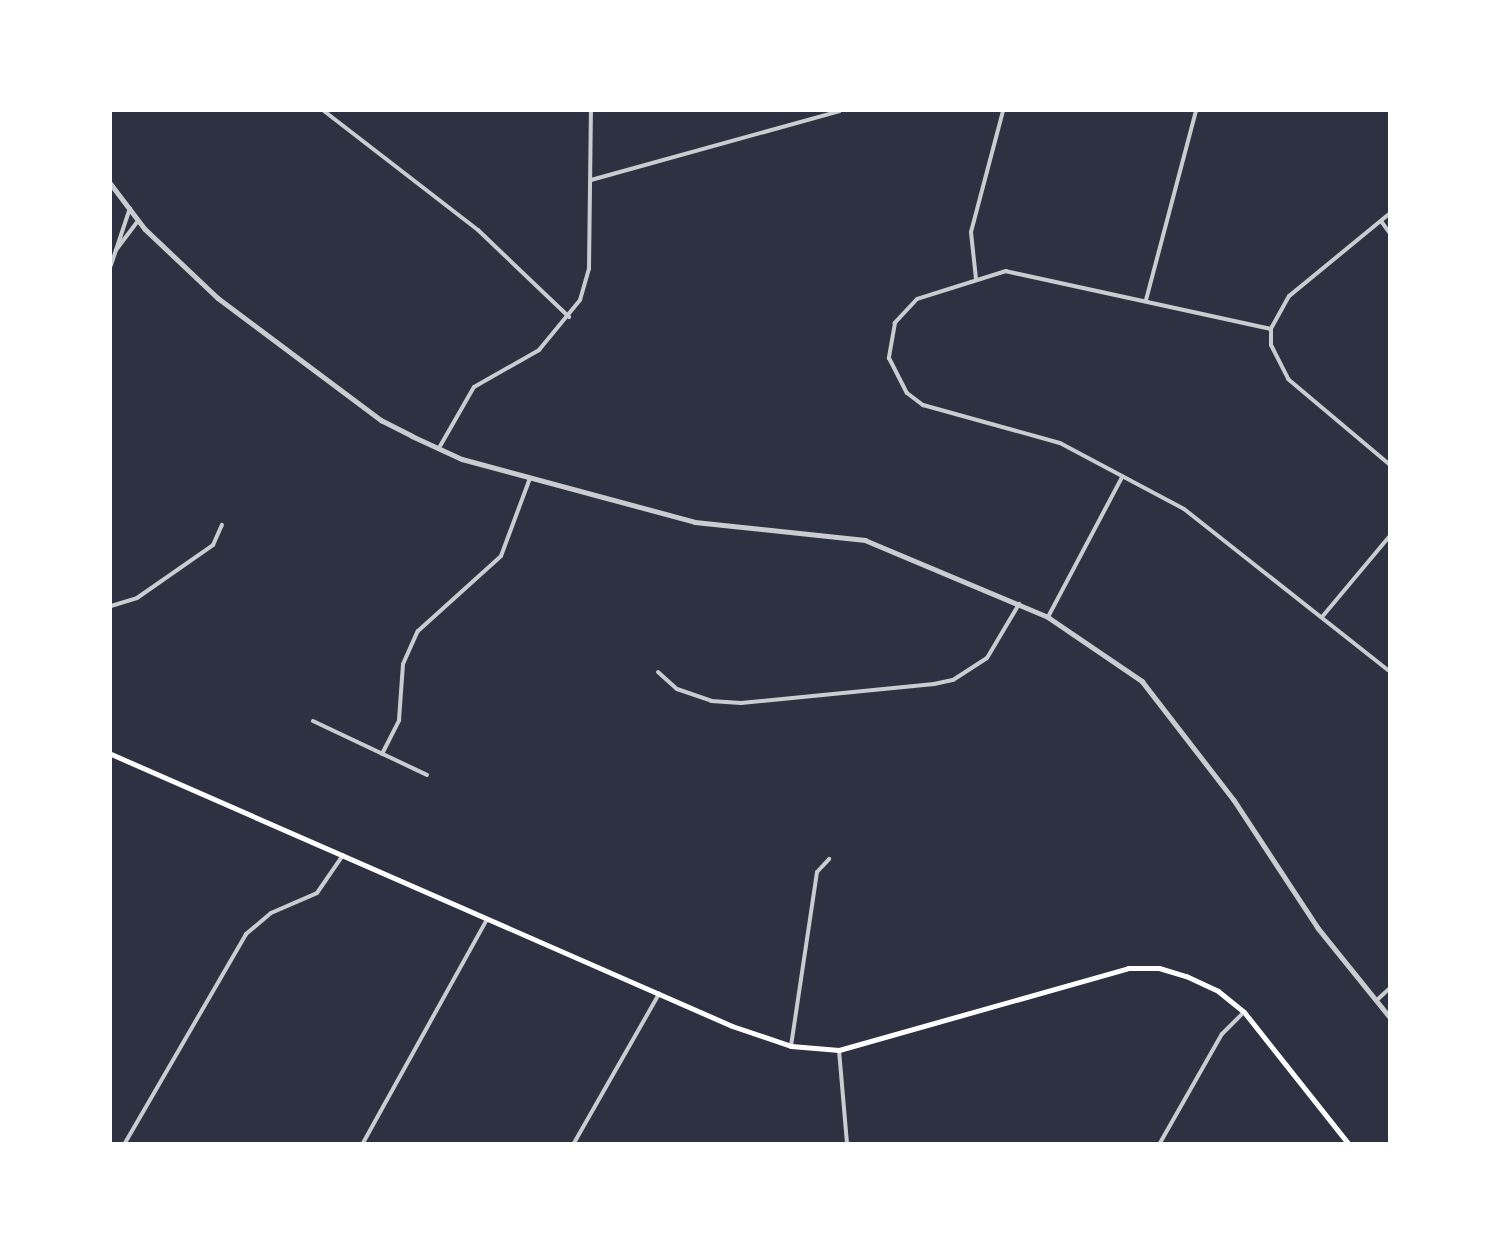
<!DOCTYPE html>
<html>
<head>
<meta charset="utf-8">
<style>
  body { margin:0 }
  #map { position:relative; width:1500px; height:1254px; overflow:hidden; background:#2d3142; font-family:Karla,sans-serif }
  div>[style] { position:absolute }
  .minor>* { height:4px; margin:-2px; padding:0 2px; transform-origin:2px; border-radius:2px; background:#caccd0 }
  .tertiary>* { height:4.5px; margin:-2.25px; padding:0 2.25px; transform-origin:2.25px; border-radius:2.25px; background:#caccd0 }
  .secondary>* { height:5px; margin:-2.5px; padding:0 2.5px; transform-origin:2.5px; border-radius:2.5px; background:#fff }
  span { translate:-50% -50%; white-space:nowrap; text-align:center; line-height:1.15; -webkit-text-stroke:5px #fff; paint-order:stroke }
  .frame { position:absolute; inset:0; border:112px solid #fff; pointer-events:none }
</style>
</head>
<body>
<div id="map">
  <div class="minor">
    <i style="left:324px;top:111px;width:195px;rotate:37.7deg"></i>
    <i style="left:478px;top:230px;width:126px;rotate:43.7deg"></i>
    <i style="left:591px;top:180px;width:258px;rotate:-15.5deg"></i>
    <i style="left:1389px;top:214px;width:129px;rotate:140.6deg"></i>
    <i style="left:1289px;top:296px;width:38px;rotate:119deg"></i>
    <i style="left:1271px;top:329px;width:16px;rotate:90deg"></i>
    <i style="left:1271px;top:345px;width:38px;rotate:63deg"></i>
    <i style="left:1288px;top:379px;width:132px;rotate:40.1deg"></i>
    <i style="left:1381px;top:221px;width:14px;rotate:54deg"></i>
    <i style="left:116px;top:250px;width:36px;rotate:-53deg"></i>
    <i style="left:111px;top:265px;width:60px;rotate:-71.6deg"></i>
    <i style="left:976px;top:279px;width:47px;rotate:-96.1deg"></i>
    <i style="left:971px;top:232px;width:125px;rotate:-75.2deg"></i>
    <i style="left:1146px;top:300px;width:196px;rotate:-75.2deg"></i>
    <i style="left:1271px;top:329px;width:271px;rotate:-167.7deg"></i>
    <i style="left:1006px;top:271px;width:93px;rotate:162.5deg"></i>
    <i style="left:917px;top:299px;width:33px;rotate:133deg"></i>
    <i style="left:895px;top:323px;width:36px;rotate:100deg"></i>
    <i style="left:889px;top:358px;width:39px;rotate:63deg"></i>
    <i style="left:907px;top:393px;width:20px;rotate:37deg"></i>
    <i style="left:923px;top:405px;width:142px;rotate:15.5deg"></i>
    <i style="left:1060px;top:443px;width:140px;rotate:28deg"></i>
    <i style="left:1184px;top:509px;width:261px;rotate:38.3deg"></i>
    <i style="left:439px;top:448px;width:70px;rotate:-60.2deg"></i>
    <i style="left:474px;top:387px;width:75px;rotate:-29.6deg"></i>
    <i style="left:539px;top:350px;width:65px;rotate:-50.6deg"></i>
    <i style="left:580px;top:300px;width:32px;rotate:-74deg"></i>
    <i style="left:589px;top:269px;width:158px;rotate:-89.3deg"></i>
    <i style="left:111px;top:606px;width:27px;rotate:-17deg"></i>
    <i style="left:137px;top:598px;width:93px;rotate:-34.9deg"></i>
    <i style="left:213px;top:545px;width:22px;rotate:-66deg"></i>
    <i style="left:1048px;top:617px;width:158px;rotate:-62.1deg"></i>
    <i style="left:1322px;top:617px;width:104px;rotate:-50.1deg"></i>
    <i style="left:658px;top:672px;width:25px;rotate:42deg"></i>
    <i style="left:677px;top:689px;width:36px;rotate:19deg"></i>
    <i style="left:711px;top:701px;width:30px;rotate:4deg"></i>
    <i style="left:741px;top:703px;width:194px;rotate:-5.6deg"></i>
    <i style="left:934px;top:684px;width:19px;rotate:-12deg"></i>
    <i style="left:953px;top:680px;width:40px;rotate:-32.9deg"></i>
    <i style="left:987px;top:658px;width:63px;rotate:-59.3deg"></i>
    <i style="left:313px;top:721px;width:126px;rotate:25.3deg"></i>
    <i style="left:382px;top:754px;width:38px;rotate:-63deg"></i>
    <i style="left:399px;top:720px;width:56px;rotate:-85.9deg"></i>
    <i style="left:403px;top:664px;width:36px;rotate:-66deg"></i>
    <i style="left:418px;top:631px;width:112px;rotate:-42.1deg"></i>
    <i style="left:501px;top:556px;width:83px;rotate:-69.6deg"></i>
    <i style="left:1377px;top:1000px;width:16px;rotate:-43deg"></i>
    <i style="left:791px;top:1046px;width:176px;rotate:-81.5deg"></i>
    <i style="left:817px;top:872px;width:18px;rotate:-47deg"></i>
    <i style="left:839px;top:1050px;width:93px;rotate:85.1deg"></i>
    <i style="left:125px;top:1143px;width:241px;rotate:-59.9deg"></i>
    <i style="left:246px;top:934px;width:33px;rotate:-40deg"></i>
    <i style="left:271px;top:913px;width:50px;rotate:-23.5deg"></i>
    <i style="left:317px;top:893px;width:46px;rotate:-55.6deg"></i>
    <i style="left:363px;top:1143px;width:256px;rotate:-61deg"></i>
    <i style="left:574px;top:1143px;width:172px;rotate:-60.3deg"></i>
    <i style="left:1160px;top:1143px;width:125px;rotate:-60.4deg"></i>
    <i style="left:1222px;top:1034px;width:31px;rotate:-45deg"></i>
  </div>
  <div class="tertiary">
    <i style="left:111px;top:184px;width:56px;rotate:52.9deg"></i>
    <i style="left:145px;top:229px;width:100px;rotate:43.4deg"></i>
    <i style="left:218px;top:298px;width:204px;rotate:36.8deg"></i>
    <i style="left:381px;top:420px;width:35px;rotate:27deg"></i>
    <i style="left:412px;top:436px;width:55px;rotate:24.7deg"></i>
    <i style="left:462px;top:459px;width:241px;rotate:15.1deg"></i>
    <i style="left:695px;top:522px;width:171px;rotate:6deg"></i>
    <i style="left:865px;top:540px;width:199px;rotate:22.8deg"></i>
    <i style="left:1048px;top:617px;width:114px;rotate:34.2deg"></i>
    <i style="left:1142px;top:681px;width:150px;rotate:52.3deg"></i>
    <i style="left:1234px;top:800px;width:153px;rotate:56.7deg"></i>
    <i style="left:1318px;top:928px;width:113px;rotate:51.1deg"></i>
  </div>
  <div class="secondary">
    <i style="left:111px;top:754px;width:678px;rotate:23.65deg"></i>
    <i style="left:732px;top:1026px;width:62px;rotate:18.7deg"></i>
    <i style="left:791px;top:1046px;width:48px;rotate:4.8deg"></i>
    <i style="left:839px;top:1050px;width:300px;rotate:-15.8deg"></i>
    <i style="left:1128px;top:968px;width:31px"></i>
    <i style="left:1159px;top:968px;width:28px;rotate:17deg"></i>
    <i style="left:1186px;top:976px;width:35px;rotate:25deg"></i>
    <i style="left:1218px;top:991px;width:33px;rotate:39deg"></i>
    <i style="left:1244px;top:1012px;width:167px;rotate:51.6deg"></i>
  </div>
  <div class="frame"></div>
</div>
</body>
</html>
